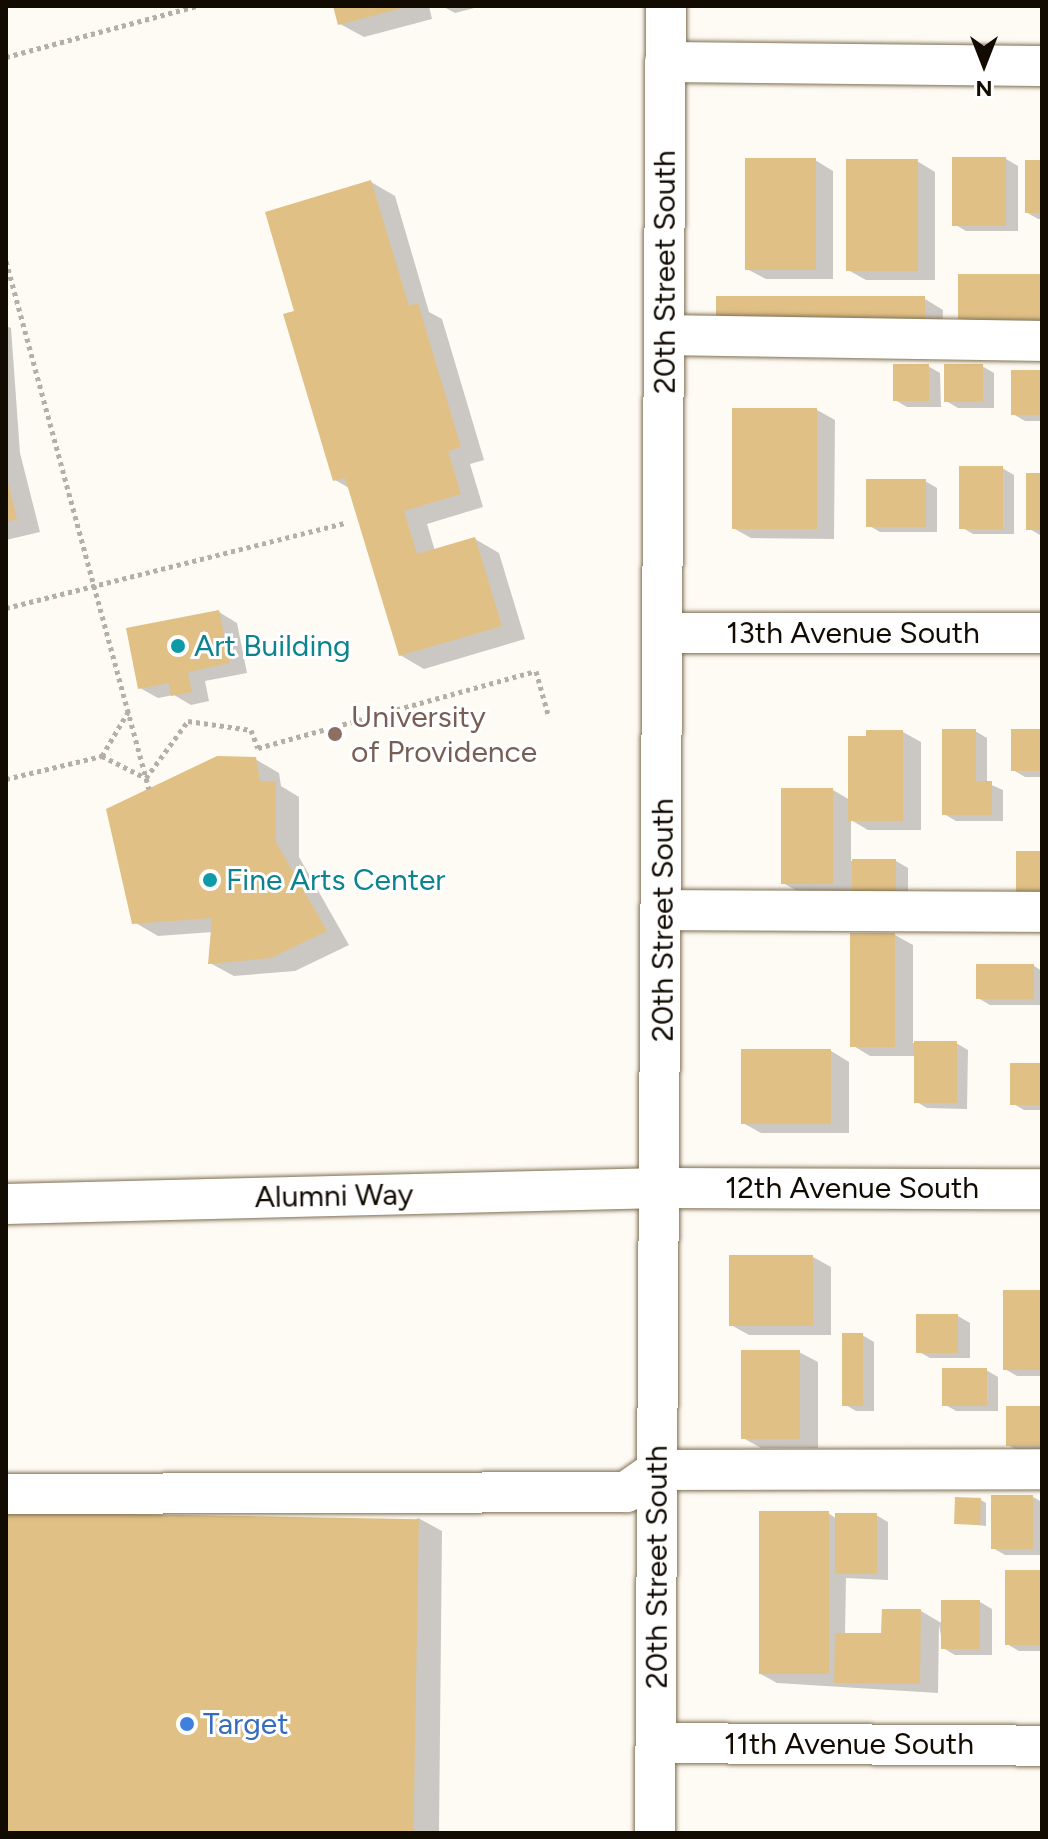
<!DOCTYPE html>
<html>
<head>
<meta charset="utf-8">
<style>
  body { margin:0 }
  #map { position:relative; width:1048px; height:1839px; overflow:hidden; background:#fefbf4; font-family:Figtree,sans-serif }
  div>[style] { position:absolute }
  .shadow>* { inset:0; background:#0003 }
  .building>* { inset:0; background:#e0c085; transform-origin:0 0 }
  .path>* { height:5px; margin-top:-2.5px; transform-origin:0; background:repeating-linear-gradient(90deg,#b4b0a8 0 4px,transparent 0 8px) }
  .roads { filter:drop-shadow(0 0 2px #807052) drop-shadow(0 0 2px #807052) }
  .minor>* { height:40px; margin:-20px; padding:0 20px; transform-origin:20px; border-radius:20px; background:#fff }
  .dots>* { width:22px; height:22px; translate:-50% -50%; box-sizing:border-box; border:4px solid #fff; border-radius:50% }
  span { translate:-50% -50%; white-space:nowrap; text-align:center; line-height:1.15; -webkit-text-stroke:6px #fff; paint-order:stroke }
  .street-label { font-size:30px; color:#110b02 }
  .culture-label { font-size:30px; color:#0d838f }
  .left { translate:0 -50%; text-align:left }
  .education-label { font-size:30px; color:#785e54 }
  .shop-label { font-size:30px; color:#366cbe }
  .frame { position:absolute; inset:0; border:8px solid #110b02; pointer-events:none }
  .north { position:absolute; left:944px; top:24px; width:80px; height:80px; -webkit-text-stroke:6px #fff; paint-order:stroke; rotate:180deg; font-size:22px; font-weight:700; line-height:32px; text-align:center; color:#110b02 }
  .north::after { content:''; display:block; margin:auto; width:28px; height:36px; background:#110b02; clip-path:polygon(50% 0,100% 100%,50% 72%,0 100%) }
</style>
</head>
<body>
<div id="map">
  <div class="shadow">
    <i style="clip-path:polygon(335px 6px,429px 6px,432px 19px,364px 37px,340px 24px)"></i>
    <i style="clip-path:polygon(442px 6px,482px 6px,455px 13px)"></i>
    <i style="clip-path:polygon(1006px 159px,1018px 166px,1018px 231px,966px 231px,954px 224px)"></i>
    <i style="clip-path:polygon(815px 160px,833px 171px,833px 279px,766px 279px,747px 269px)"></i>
    <i style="clip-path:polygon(917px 161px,935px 172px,935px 280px,866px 280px,848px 270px)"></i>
    <i style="clip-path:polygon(1042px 162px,1042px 219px,1038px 219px,1026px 212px)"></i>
    <i style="clip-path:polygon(371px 182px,395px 196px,429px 312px,442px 319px,484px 460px,470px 464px,483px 507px,427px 524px,435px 551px,475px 539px,499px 553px,525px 639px,424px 669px,400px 655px,351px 489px,335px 480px,297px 312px)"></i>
    <i style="clip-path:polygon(1042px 276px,1042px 325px,972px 325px,960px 318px)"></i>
    <i style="clip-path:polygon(925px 299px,943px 310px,942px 334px,736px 333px)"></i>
    <i style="clip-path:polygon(6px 326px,11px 328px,20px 453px,40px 532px,6px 540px)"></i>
    <i style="clip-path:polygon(928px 366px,940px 373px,941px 407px,907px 407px,895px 400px)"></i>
    <i style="clip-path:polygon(982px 366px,994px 373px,994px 408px,958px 408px,946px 401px)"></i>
    <i style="clip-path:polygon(1042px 372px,1042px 421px,1025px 421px,1013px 414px)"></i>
    <i style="clip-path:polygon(817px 410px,835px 420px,834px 539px,751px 538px,733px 528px)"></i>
    <i style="clip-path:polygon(1002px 468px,1014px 475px,1014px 534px,973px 534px,961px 527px)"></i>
    <i style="clip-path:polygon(1042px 475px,1042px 535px,1040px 535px,1028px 528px)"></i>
    <i style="clip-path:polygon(925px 481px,937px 488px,937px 532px,880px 532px,868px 525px)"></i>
    <i style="clip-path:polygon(219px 612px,237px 623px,247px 673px,205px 681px,209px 701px,191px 705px,174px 695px,158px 698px,140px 688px)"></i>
    <i style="clip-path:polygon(975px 731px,987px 738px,987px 783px,1003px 790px,1003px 821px,956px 821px,944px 814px)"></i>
    <i style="clip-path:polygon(1042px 731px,1042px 777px,1025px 777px,1013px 770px)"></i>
    <i style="clip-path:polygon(903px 732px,921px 742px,921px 830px,868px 830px,851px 820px,851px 861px,896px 861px,908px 868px,908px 905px,801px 893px,783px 883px,833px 790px,850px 800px)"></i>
    <i style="clip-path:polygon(255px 759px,279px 773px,281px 786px,299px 797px,299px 857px,349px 945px,295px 971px,234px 976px,210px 963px,213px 932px,158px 936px,134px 922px)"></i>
    <i style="clip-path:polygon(895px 935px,913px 945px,913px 1043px,956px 1043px,968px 1050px,967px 1109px,927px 1108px,915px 1101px,916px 1056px,870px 1056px,852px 1045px)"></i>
    <i style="clip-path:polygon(1034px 966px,1042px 971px,1042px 1005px,990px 1005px,978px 998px)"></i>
    <i style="clip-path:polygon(831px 1051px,849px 1062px,849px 1133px,761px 1133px,743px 1123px)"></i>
    <i style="clip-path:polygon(1042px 1065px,1042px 1110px,1024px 1110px,1012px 1103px)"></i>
    <i style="clip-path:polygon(813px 1257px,831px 1267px,831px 1335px,749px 1335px,731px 1325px)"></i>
    <i style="clip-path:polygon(1042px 1292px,1042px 1376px,1017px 1376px,1005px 1369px)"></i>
    <i style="clip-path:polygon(958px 1316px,970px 1323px,970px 1358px,930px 1358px,918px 1351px)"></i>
    <i style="clip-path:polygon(862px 1335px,874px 1342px,874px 1411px,856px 1411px,844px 1404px)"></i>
    <i style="clip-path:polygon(799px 1352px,818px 1362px,818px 1448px,761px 1448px,743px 1438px)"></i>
    <i style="clip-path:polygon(986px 1370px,998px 1377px,998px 1411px,956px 1411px,944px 1404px)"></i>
    <i style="clip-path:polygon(1042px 1408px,1042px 1452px,1020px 1452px,1008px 1445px)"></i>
    <i style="clip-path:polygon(1033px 1497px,1042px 1502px,1042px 1555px,1005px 1555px,993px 1548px)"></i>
    <i style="clip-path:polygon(981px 1500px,986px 1503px,986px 1526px,957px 1523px)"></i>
    <i style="clip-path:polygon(828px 1513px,837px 1519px,876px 1515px,888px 1522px,888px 1580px,846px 1578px,845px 1635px,883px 1635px,921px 1611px,943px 1624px,980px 1602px,992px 1609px,992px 1655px,955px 1655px,943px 1648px,939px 1624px,938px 1693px,777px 1683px,759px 1673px)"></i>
    <i style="clip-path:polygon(418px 1518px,442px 1531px,439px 1833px,6px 1833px)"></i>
    <i style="clip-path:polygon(1042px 1572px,1042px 1651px,1019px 1651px,1007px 1644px)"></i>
  </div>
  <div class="building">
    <i style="clip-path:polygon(333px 6px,406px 6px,406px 7px,338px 25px)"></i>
    <i style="left:952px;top:157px;width:54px;height:69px"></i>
    <i style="left:745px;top:158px;width:71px;height:112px"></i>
    <i style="left:846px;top:159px;width:72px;height:112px"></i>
    <i style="left:1025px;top:160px;width:17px;height:53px"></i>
    <i style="clip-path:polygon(371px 180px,409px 306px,418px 303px,461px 447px,448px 451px,461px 494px,404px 511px,417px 554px,475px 537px,502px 626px,399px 656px,345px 478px,333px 481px,283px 314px,294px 311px,265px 212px)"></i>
    <i style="left:958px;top:274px;width:84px;height:45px"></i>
    <i style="left:716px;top:296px;width:209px;height:28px"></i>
    <i style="left:893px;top:364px;width:36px;height:37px"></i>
    <i style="left:944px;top:364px;width:39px;height:38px"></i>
    <i style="left:1011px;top:370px;width:31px;height:45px"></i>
    <i style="left:732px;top:408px;width:85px;height:121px"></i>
    <i style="left:959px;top:466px;width:44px;height:63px"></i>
    <i style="left:1026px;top:473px;width:16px;height:57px"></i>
    <i style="clip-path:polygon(7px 479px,17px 519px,6px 522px,6px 480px)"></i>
    <i style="left:866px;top:479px;width:60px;height:48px"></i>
    <i style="clip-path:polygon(219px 610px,230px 663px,188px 672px,192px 692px,171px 696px,169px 683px,138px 689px,126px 628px)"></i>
    <i style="clip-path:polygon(942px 729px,976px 729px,976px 781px,992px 781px,992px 815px,942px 815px)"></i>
    <i style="left:1011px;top:729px;width:31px;height:42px"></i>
    <i style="clip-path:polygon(866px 730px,903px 730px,903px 821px,848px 821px,848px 736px,866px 736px)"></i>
    <i style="clip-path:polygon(217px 756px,256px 757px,260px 781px,276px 781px,276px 842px,327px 931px,271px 958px,208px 964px,212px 918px,132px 924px,106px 809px)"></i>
    <i style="left:781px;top:788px;width:52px;height:96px"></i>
    <i style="left:1016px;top:851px;width:26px;height:41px"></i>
    <i style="left:852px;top:859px;width:44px;height:40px"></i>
    <i style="left:850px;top:933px;width:45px;height:114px"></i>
    <i style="left:976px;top:964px;width:58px;height:35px"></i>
    <i style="left:914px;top:1041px;width:43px;height:62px"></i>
    <i style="left:741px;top:1049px;width:90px;height:75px"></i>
    <i style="left:1010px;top:1063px;width:32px;height:42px"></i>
    <i style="left:729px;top:1255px;width:84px;height:71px"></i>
    <i style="left:1003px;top:1290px;width:39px;height:80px"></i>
    <i style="left:916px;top:1314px;width:42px;height:39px"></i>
    <i style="left:842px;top:1333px;width:21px;height:73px"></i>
    <i style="left:741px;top:1350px;width:59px;height:89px"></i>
    <i style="left:942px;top:1368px;width:45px;height:38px"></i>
    <i style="left:1006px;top:1406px;width:36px;height:40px"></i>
    <i style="left:991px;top:1495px;width:42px;height:54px"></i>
    <i style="left:955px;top:1497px;width:26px;height:27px;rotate:2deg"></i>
    <i style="left:759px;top:1511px;width:70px;height:163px"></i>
    <i style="left:6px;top:1512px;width:413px;height:321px;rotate:1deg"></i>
    <i style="left:835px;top:1513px;width:42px;height:61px"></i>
    <i style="left:1005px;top:1570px;width:37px;height:75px"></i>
    <i style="left:941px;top:1600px;width:39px;height:49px"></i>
    <i style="clip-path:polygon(882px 1609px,921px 1609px,920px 1684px,834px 1683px,835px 1633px,881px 1633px)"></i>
  </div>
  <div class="path">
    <i style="left:6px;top:57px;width:198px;rotate:-15deg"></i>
    <i style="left:6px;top:261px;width:547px;rotate:74.85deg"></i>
    <i style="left:6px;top:608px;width:349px;rotate:-14.1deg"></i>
    <i style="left:102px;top:756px;width:51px;rotate:-59.4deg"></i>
    <i style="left:6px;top:779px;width:99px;rotate:-13.5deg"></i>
    <i style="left:102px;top:756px;width:49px;rotate:26.6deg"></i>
    <i style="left:146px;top:778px;width:71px;rotate:-53.6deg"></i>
    <i style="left:188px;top:721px;width:64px;rotate:8.1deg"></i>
    <i style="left:251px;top:730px;width:19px;rotate:69deg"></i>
    <i style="left:258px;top:748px;width:288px;rotate:-15.5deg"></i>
    <i style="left:536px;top:671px;width:45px;rotate:74.4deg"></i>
  </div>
  <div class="roads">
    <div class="minor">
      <i style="left:665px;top:62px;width:377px;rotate:0.6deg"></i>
      <i style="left:665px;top:335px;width:377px;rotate:0.9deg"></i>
      <i style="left:664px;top:633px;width:378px"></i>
      <i style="left:663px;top:910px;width:379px;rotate:0.3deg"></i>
      <i style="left:6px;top:1204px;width:657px;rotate:-1.4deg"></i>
      <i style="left:663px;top:1188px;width:379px;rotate:0.2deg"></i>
      <i style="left:6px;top:1494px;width:620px;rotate:-0.18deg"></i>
      <i style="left:626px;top:1492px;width:38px;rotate:-35deg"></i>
      <i style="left:657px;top:1470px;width:385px;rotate:-0.1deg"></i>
      <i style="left:656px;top:1743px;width:386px;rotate:0.4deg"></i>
      <i style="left:655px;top:1833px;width:1827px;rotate:-89.66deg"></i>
    </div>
  </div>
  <div class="dots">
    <i style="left:178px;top:646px;background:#0f9aa8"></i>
    <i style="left:335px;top:734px;background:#8d6e63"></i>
    <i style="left:210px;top:880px;background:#0f9aa8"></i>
    <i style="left:187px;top:1724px;background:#3f7fe0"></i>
  </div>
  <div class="street-label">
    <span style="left:665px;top:272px;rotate:-90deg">20th Street South</span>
    <span style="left:853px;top:633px">13th Avenue South</span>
    <span style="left:663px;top:920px;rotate:-90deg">20th Street South</span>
    <span style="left:852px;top:1188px">12th Avenue South</span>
    <span style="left:334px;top:1196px;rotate:-1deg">Alumni Way</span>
    <span style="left:657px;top:1567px;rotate:-90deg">20th Street South</span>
    <span style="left:849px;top:1744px">11th Avenue South</span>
  </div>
  <div class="culture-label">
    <span class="left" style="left:194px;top:646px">Art Building</span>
    <span class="left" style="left:226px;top:880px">Fine Arts Center</span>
  </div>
  <div class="education-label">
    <span class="left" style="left:351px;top:734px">University<br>of Providence</span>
  </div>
  <div class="shop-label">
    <span class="left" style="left:203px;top:1724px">Target</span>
  </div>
  <div class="frame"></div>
  <div class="north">N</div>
</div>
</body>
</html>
